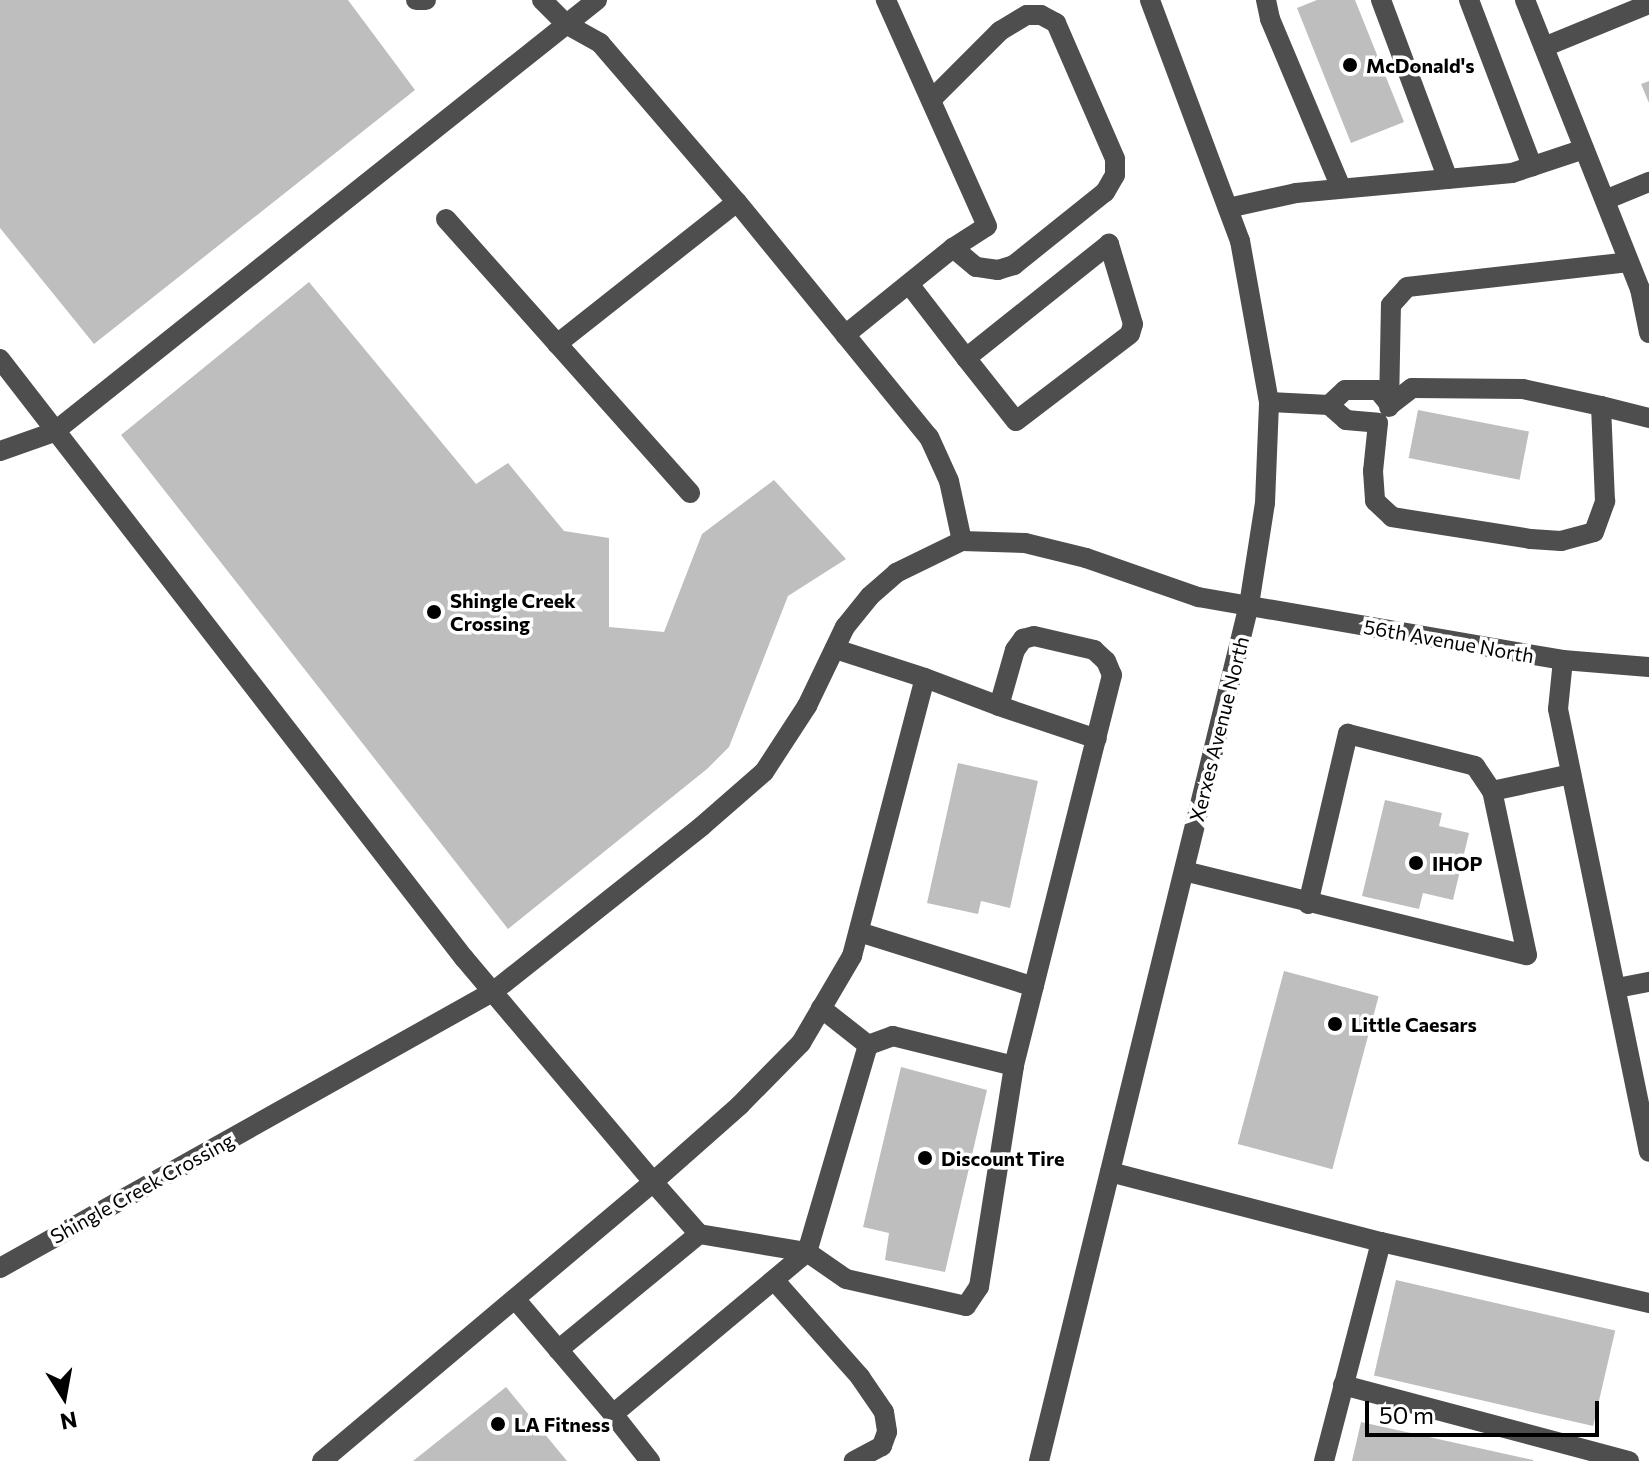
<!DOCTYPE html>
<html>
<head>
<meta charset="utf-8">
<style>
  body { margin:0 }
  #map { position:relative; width:1649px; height:1461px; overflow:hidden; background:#fff; font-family:Commissioner,sans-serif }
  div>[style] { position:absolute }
  .building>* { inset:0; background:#bebebe; transform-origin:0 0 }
  .minor>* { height:20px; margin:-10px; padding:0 10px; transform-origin:10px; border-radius:10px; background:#4e4e4e }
  .dots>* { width:22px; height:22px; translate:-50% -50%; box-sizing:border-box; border:4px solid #fff; border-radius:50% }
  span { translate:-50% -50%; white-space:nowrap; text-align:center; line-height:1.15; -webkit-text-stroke:7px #fff; paint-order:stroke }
  .poi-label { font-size:20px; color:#000; font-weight:700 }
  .left { translate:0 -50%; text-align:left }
  .street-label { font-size:20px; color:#000 }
  .north { position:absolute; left:24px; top:1357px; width:80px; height:80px; -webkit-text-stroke:6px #fff; paint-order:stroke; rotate:169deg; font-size:22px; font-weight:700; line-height:32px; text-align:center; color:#000 }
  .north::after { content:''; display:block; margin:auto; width:28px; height:36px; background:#000; clip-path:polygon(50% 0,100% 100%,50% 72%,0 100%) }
  .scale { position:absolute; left:1365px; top:1401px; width:234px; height:36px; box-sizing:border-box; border:4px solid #000; border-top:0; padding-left:10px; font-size:24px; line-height:28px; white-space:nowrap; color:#000; -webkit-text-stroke:6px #fff; paint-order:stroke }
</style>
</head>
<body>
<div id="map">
  <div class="building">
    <i style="clip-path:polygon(0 0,348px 0,415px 90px,94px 344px,0 228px)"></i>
    <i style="clip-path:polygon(1317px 0,1355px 0,1404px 122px,1351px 143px,1297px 8px)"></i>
    <i style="clip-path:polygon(1649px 81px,1649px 103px,1641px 84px)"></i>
    <i style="clip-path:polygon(309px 282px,476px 484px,508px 463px,564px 531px,609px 538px,609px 627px,664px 632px,702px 534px,774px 480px,846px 559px,788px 596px,729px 747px,707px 769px,508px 929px,121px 435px)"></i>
    <i style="left:1418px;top:410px;width:113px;height:49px;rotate:11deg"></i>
    <i style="clip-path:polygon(958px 763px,1038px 781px,1010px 908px,981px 901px,978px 914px,927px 903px)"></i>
    <i style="clip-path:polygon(1385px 800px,1442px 813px,1439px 826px,1469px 833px,1453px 900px,1423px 893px,1419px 909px,1362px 896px)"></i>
    <i style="left:1284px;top:971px;width:98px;height:179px;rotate:15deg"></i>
    <i style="clip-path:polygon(901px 1067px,987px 1090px,945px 1272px,885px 1260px,889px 1233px,863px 1227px)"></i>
    <i style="left:1396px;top:1280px;width:225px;height:98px;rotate:13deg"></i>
    <i style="clip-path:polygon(506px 1387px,567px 1461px,413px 1461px)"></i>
    <i style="clip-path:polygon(1361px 1422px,1533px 1460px,1533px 1461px,1352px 1461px)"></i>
  </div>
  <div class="minor">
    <i style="left:416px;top:0;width:10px"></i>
    <i style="left:542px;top:0;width:34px;rotate:45deg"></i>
    <i style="left:566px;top:24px;width:39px;rotate:29deg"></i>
    <i style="left:600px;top:43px;width:210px;rotate:49.3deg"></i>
    <i style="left:737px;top:202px;width:303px;rotate:50.8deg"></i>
    <i style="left:929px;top:437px;width:48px;rotate:65.6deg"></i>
    <i style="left:949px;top:481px;width:61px;rotate:77.8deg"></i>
    <i style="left:1266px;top:0;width:19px;rotate:78deg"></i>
    <i style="left:1270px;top:19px;width:183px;rotate:67.2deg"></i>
    <i style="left:1381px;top:0;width:191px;rotate:69.5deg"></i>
    <i style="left:1469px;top:0;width:178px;rotate:69.2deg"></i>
    <i style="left:1525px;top:0;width:311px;rotate:68.3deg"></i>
    <i style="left:1640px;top:289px;width:45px;rotate:78.4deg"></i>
    <i style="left:1544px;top:47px;width:113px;rotate:-22.3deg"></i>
    <i style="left:932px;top:99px;width:96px;rotate:-45deg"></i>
    <i style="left:1000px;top:31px;width:31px;rotate:-31deg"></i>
    <i style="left:1027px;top:15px;width:14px"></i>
    <i style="left:1041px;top:15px;width:17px;rotate:28deg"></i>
    <i style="left:1056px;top:23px;width:148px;rotate:66.5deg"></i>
    <i style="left:1115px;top:159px;width:16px;rotate:90deg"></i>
    <i style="left:1115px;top:175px;width:20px;rotate:120deg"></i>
    <i style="left:1105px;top:192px;width:117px;rotate:141.3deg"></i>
    <i style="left:1014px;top:265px;width:17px;rotate:163deg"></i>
    <i style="left:998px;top:270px;width:22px;rotate:-172deg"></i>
    <i style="left:976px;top:267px;width:30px;rotate:-140deg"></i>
    <i style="left:1605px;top:200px;width:48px;rotate:-22.2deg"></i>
    <i style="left:1228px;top:208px;width:70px;rotate:-12.4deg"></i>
    <i style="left:1296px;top:193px;width:217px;rotate:-5.3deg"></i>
    <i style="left:1512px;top:173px;width:76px;rotate:-18.4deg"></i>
    <i style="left:446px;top:219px;width:367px;rotate:48.3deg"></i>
    <i style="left:909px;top:284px;width:93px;rotate:52.4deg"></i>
    <i style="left:966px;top:358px;width:80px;rotate:51.6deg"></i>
    <i style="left:1016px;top:421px;width:143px;rotate:-37.3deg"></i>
    <i style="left:1130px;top:334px;width:10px;rotate:-73deg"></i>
    <i style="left:1133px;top:324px;width:84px;rotate:-106.7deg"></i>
    <i style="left:1109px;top:244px;width:183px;rotate:141.4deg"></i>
    <i style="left:845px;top:335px;width:139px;rotate:-38.9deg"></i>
    <i style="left:953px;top:248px;width:40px;rotate:-32.9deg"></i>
    <i style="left:987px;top:226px;width:248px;rotate:-114.1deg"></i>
    <i style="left:557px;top:344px;width:229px;rotate:-38.3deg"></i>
    <i style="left:0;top:359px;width:758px;rotate:52.24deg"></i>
    <i style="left:464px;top:958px;width:293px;rotate:49.8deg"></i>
    <i style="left:653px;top:1182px;width:116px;rotate:-41.5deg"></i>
    <i style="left:740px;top:1105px;width:87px;rotate:-45.5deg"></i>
    <i style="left:801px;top:1043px;width:101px;rotate:-59.6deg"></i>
    <i style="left:852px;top:956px;width:287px;rotate:-75.3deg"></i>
    <i style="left:925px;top:678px;width:95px;rotate:-162.1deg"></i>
    <i style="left:1269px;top:402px;width:60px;rotate:2.9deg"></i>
    <i style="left:1329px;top:405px;width:23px;rotate:41deg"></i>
    <i style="left:1346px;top:420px;width:32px;rotate:5deg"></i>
    <i style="left:1378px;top:423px;width:48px;rotate:95.9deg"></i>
    <i style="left:1373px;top:471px;width:30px;rotate:86deg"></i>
    <i style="left:1375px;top:501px;width:23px;rotate:43deg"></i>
    <i style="left:1392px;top:517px;width:141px;rotate:9deg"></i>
    <i style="left:1531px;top:539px;width:30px;rotate:4deg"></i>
    <i style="left:1561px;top:541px;width:34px;rotate:-15deg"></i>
    <i style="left:1594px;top:532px;width:33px;rotate:-70deg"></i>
    <i style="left:1605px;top:501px;width:95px;rotate:-92.4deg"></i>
    <i style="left:1601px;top:406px;width:80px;rotate:-167.7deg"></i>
    <i style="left:1523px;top:389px;width:111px;rotate:-179.5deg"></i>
    <i style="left:1412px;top:388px;width:28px;rotate:142deg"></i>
    <i style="left:1390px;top:405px;width:19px;rotate:-129deg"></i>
    <i style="left:1378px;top:390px;width:33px;rotate:180deg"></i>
    <i style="left:1345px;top:390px;width:22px;rotate:137deg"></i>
    <i style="left:1601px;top:406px;width:49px;rotate:14deg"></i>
    <i style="left:1389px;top:407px;width:102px;rotate:-88.9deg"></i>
    <i style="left:1391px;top:305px;width:24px;rotate:-48deg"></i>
    <i style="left:1407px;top:287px;width:223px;rotate:-6.4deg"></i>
    <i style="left:0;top:451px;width:57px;rotate:-19.4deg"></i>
    <i style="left:54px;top:432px;width:694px;rotate:-38.51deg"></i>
    <i style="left:1563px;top:660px;width:49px;rotate:95.8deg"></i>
    <i style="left:1558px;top:709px;width:452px;rotate:78.4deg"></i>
    <i style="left:925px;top:678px;width:79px;rotate:20.7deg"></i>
    <i style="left:999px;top:706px;width:58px;rotate:-74.1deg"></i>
    <i style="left:1015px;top:650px;width:14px;rotate:-54deg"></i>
    <i style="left:1023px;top:639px;width:11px;rotate:-15deg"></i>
    <i style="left:1034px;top:636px;width:62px;rotate:13.1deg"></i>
    <i style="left:1094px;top:650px;width:16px;rotate:43deg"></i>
    <i style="left:1106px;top:661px;width:15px;rotate:67deg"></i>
    <i style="left:1112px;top:675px;width:403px;rotate:104.1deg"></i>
    <i style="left:999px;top:706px;width:103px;rotate:18.6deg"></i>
    <i style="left:1184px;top:871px;width:353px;rotate:13.8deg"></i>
    <i style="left:1527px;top:955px;width:168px;rotate:-102deg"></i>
    <i style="left:1492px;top:791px;width:81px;rotate:-12.1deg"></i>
    <i style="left:1308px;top:904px;width:175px;rotate:-76.8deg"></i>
    <i style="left:1348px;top:734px;width:131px;rotate:14.1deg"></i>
    <i style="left:1475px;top:766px;width:30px;rotate:56deg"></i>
    <i style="left:859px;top:932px;width:183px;rotate:17.4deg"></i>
    <i style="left:1617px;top:988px;width:33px;rotate:-11deg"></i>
    <i style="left:821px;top:1008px;width:60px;rotate:38.2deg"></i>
    <i style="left:868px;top:1045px;width:216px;rotate:106.4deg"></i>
    <i style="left:807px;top:1252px;width:47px;rotate:34.7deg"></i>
    <i style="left:846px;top:1279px;width:123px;rotate:12.7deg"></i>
    <i style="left:966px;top:1306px;width:23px;rotate:-56deg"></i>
    <i style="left:979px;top:1287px;width:224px;rotate:-81deg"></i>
    <i style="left:1014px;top:1066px;width:125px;rotate:-166.1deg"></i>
    <i style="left:893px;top:1036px;width:27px;rotate:160deg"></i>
    <i style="left:1110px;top:1172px;width:280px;rotate:14.5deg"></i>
    <i style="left:1381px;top:1242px;width:275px;rotate:12.8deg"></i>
    <i style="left:0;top:1268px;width:566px;rotate:-29.28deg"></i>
    <i style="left:494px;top:991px;width:265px;rotate:-38.4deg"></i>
    <i style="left:702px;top:826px;width:82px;rotate:-41.1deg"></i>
    <i style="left:764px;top:772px;width:79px;rotate:-56.9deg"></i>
    <i style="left:807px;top:706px;width:88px;rotate:-64.3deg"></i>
    <i style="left:845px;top:627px;width:40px;rotate:-51deg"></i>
    <i style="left:870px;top:596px;width:35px;rotate:-41deg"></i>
    <i style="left:896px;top:573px;width:73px;rotate:-25.9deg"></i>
    <i style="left:962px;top:541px;width:63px;rotate:1.8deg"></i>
    <i style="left:1025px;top:543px;width:63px;rotate:13.8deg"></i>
    <i style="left:1086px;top:558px;width:119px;rotate:19.2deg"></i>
    <i style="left:1198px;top:597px;width:370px;rotate:9.8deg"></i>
    <i style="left:1563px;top:660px;width:86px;rotate:4.7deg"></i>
    <i style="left:774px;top:1280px;width:130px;rotate:48.4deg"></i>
    <i style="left:860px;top:1377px;width:42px;rotate:55.6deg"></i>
    <i style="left:884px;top:1412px;width:20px;rotate:81deg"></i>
    <i style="left:887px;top:1432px;width:15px;rotate:110deg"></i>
    <i style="left:882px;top:1446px;width:32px;rotate:152deg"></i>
    <i style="left:558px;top:1350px;width:183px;rotate:-39.4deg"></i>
    <i style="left:1343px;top:1385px;width:296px;rotate:14.9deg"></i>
    <i style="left:613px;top:1414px;width:60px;rotate:51.8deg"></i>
    <i style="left:322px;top:1461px;width:433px;rotate:-40.1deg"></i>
    <i style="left:653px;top:1182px;width:69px;rotate:48.5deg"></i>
    <i style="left:699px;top:1234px;width:109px;rotate:9.5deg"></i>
    <i style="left:807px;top:1252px;width:253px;rotate:140.1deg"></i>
    <i style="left:613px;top:1414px;width:151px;rotate:-130.4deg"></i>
    <i style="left:1039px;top:1461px;width:881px;rotate:-76.22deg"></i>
    <i style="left:1249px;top:605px;width:103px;rotate:-81.1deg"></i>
    <i style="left:1265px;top:503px;width:101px;rotate:-87.7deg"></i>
    <i style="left:1269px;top:402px;width:164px;rotate:-100.2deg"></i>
    <i style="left:1240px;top:241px;width:257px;rotate:-110.5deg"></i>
    <i style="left:1324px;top:1461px;width:226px;rotate:-75.4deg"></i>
  </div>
  <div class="dots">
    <i style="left:1350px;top:65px;background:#000"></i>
    <i style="left:434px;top:612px;background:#000"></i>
    <i style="left:1416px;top:863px;background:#000"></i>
    <i style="left:1335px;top:1024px;background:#000"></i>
    <i style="left:925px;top:1158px;background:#000"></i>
    <i style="left:498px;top:1424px;background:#000"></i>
  </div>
  <div class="poi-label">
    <span class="left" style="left:1366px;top:65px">McDonald's</span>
    <span class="left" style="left:450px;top:612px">Shingle Creek<br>Crossing</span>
    <span class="left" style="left:1432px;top:863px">IHOP</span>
    <span class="left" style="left:1351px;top:1024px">Little Caesars</span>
    <span class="left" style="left:941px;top:1158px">Discount Tire</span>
    <span class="left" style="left:514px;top:1424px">LA Fitness</span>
  </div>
  <div class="street-label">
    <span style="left:1449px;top:641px;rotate:10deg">56th Avenue North</span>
    <span style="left:1219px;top:729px;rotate:-76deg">Xerxes Avenue North</span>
    <span style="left:142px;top:1188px;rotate:-29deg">Shingle Creek Crossing</span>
  </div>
  <div class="north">N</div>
  <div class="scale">50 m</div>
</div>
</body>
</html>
